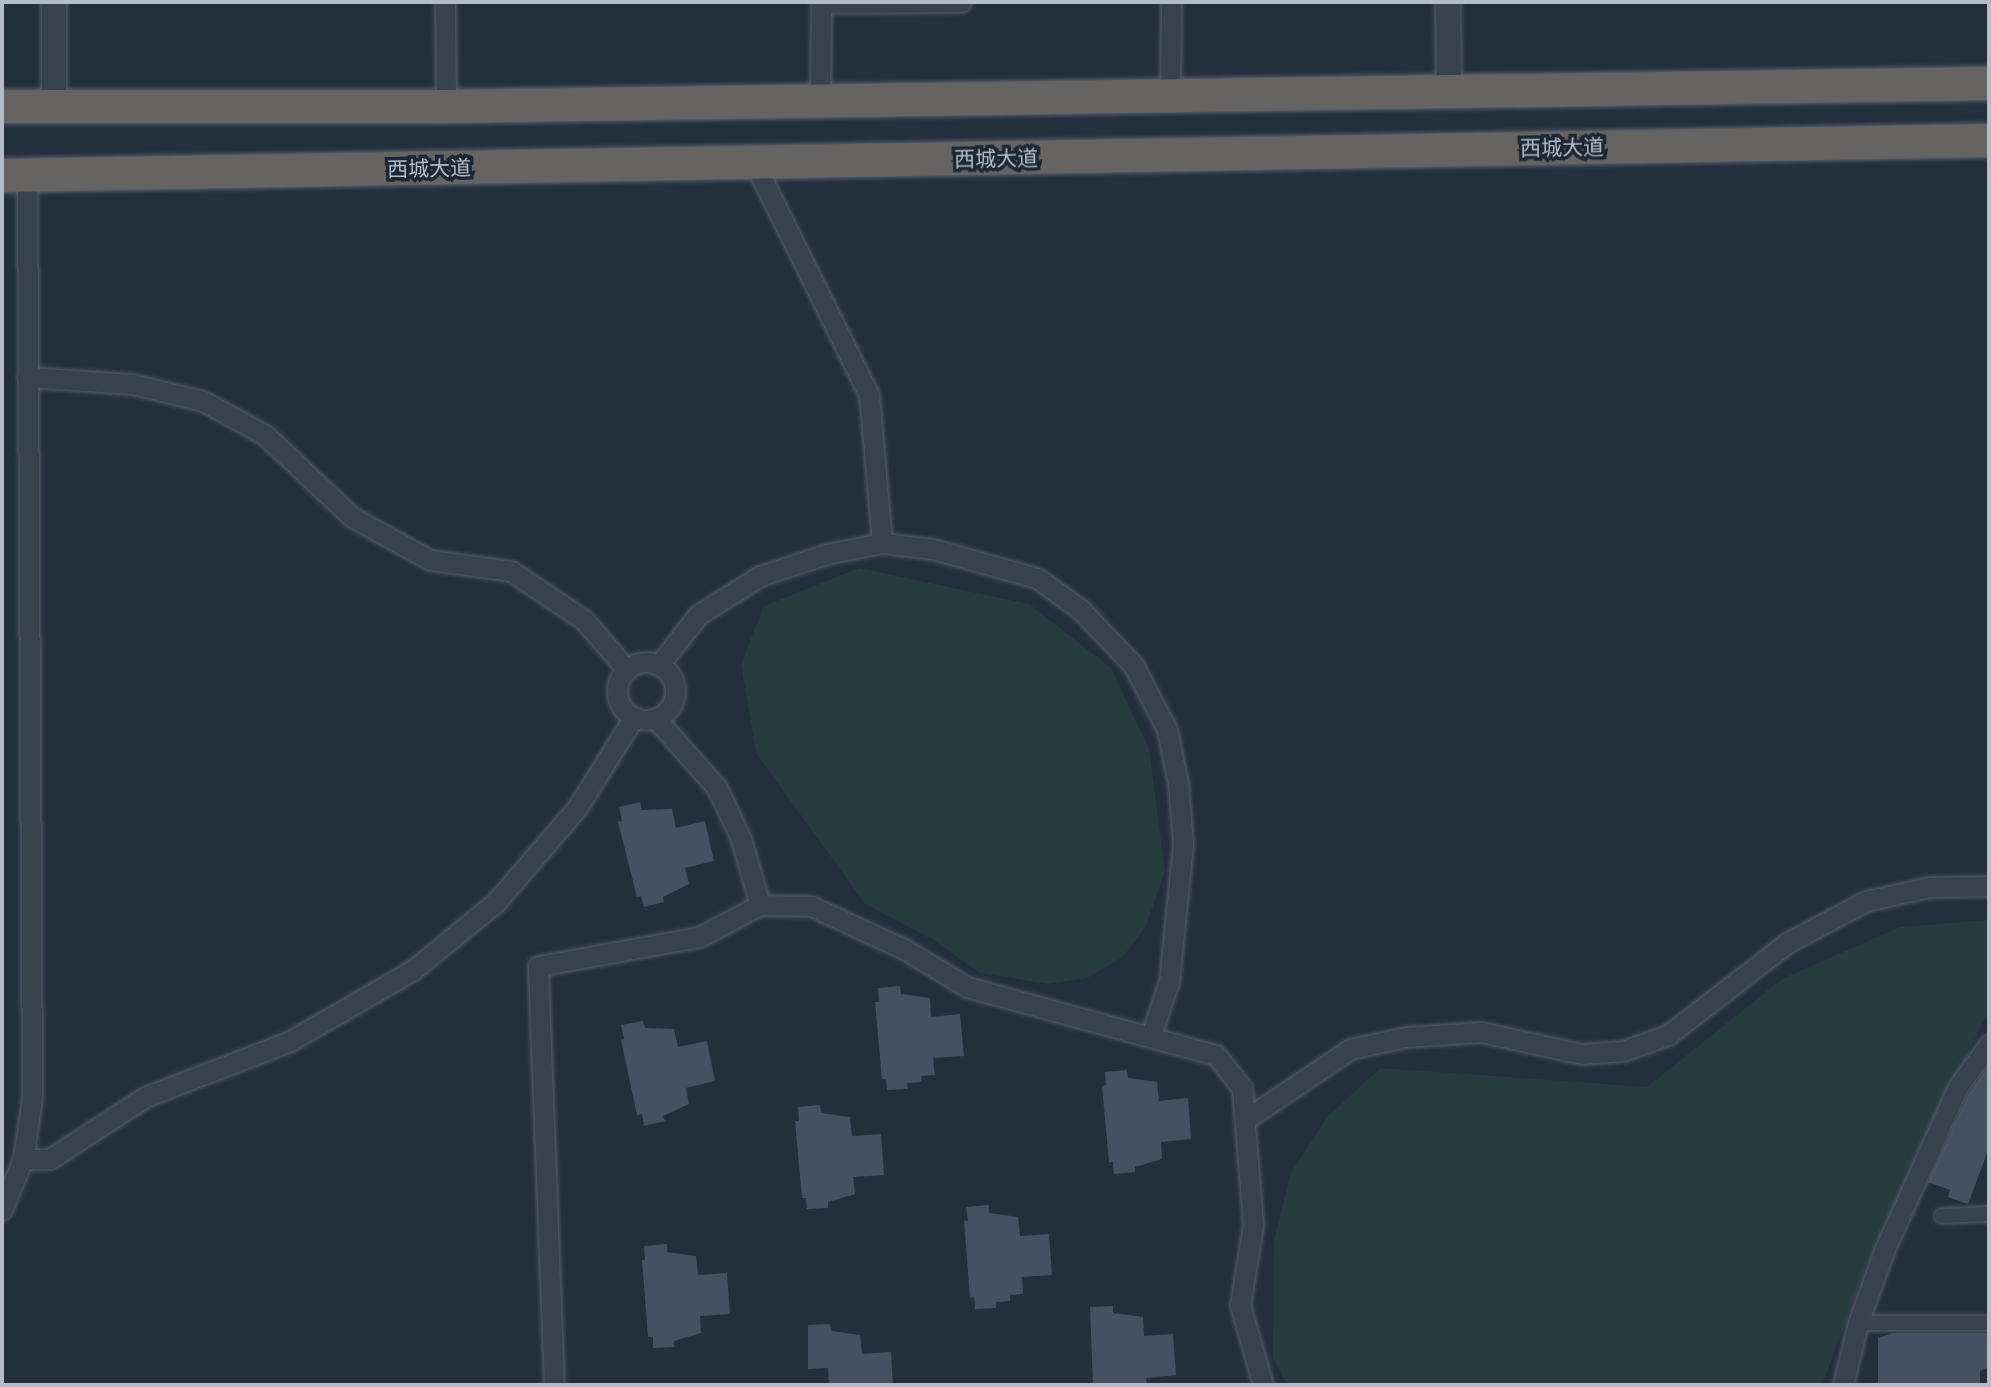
<!DOCTYPE html>
<html>
<head>
<meta charset="utf-8">
<style>
  body { margin:0 }
  #map { position:relative; width:1991px; height:1387px; overflow:hidden; background:#242f3e; font-family:Barlow,"Noto Sans SC",sans-serif }
  div>[style] { position:absolute }
  .green>* { inset:0; background:#263c3f }
  .building>* { inset:0; background:#455162 }
  .roads { filter:drop-shadow(0 0 2px #565f6c) drop-shadow(0 0 2px #565f6c) }
  .pedestrian>* { height:14px; margin:-7px; padding:0 7px; transform-origin:7px; border-radius:7px; background:#38414e }
  .minor>* { height:19px; margin:-9.5px; padding:0 9.5px; transform-origin:9.5px; border-radius:9.5px; background:#38414e }
  .minor>.ring { margin:-9.5px; padding:0; box-sizing:content-box; background:none; border:19px solid #38414e; border-radius:50% }
  .tertiary>* { height:24px; margin:-12px; padding:0 12px; transform-origin:12px; border-radius:12px; background:#38414e }
  .trunk>* { height:33px; margin:-16.5px; padding:0 16.5px; transform-origin:16.5px; border-radius:16.5px; background:#656462 }
  span { translate:-50% -50%; white-space:nowrap; text-align:center; line-height:1.15; -webkit-text-stroke:7px #1d2633; paint-order:stroke }
  .street-label { font-size:21px; color:#b4bcc9 }
  .frame { position:absolute; inset:0; border:4px solid #b4bcc9; pointer-events:none }
</style>
</head>
<body>
<div id="map">
  <div class="green">
    <i style="clip-path:polygon(859px 568px,1029px 604px,1111px 668px,1149px 749px,1165px 871px,1146px 926px,1123px 957px,1087px 978px,1048px 984px,980px 973px,932px 939px,865px 904px,756px 753px,741px 664px,764px 606px)"></i>
    <i style="clip-path:polygon(1989px 920px,1989px 1010px,1866px 1267px,1822px 1385px,1287px 1385px,1273px 1358px,1274px 1240px,1291px 1173px,1328px 1116px,1381px 1068px,1647px 1087px,1782px 979px,1900px 927px)"></i>
  </div>
  <div class="building">
    <i style="clip-path:polygon(640px 802px,642px 810px,672px 809px,676px 828px,705px 821px,714px 861px,685px 868px,689px 884px,663px 897px,664px 902px,644px 907px,641px 896px,637px 897px,618px 822px,622px 821px,619px 807px)"></i>
    <i style="clip-path:polygon(900px 986px,901px 994px,930px 998px,931px 1017px,960px 1014px,964px 1056px,933px 1058px,935px 1075px,921px 1076px,922px 1082px,907px 1083px,908px 1089px,887px 1090px,886px 1079px,882px 1079px,875px 1002px,879px 1002px,878px 988px)"></i>
    <i style="clip-path:polygon(643px 1021px,645px 1028px,674px 1029px,678px 1047px,707px 1041px,715px 1081px,686px 1088px,689px 1104px,663px 1116px,665px 1121px,644px 1126px,642px 1114px,637px 1115px,621px 1040px,624px 1039px,621px 1025px)"></i>
    <i style="clip-path:polygon(1989px 1065px,1989px 1148px,1968px 1204px,1948px 1197px,1950px 1190px,1928px 1182px,1969px 1093px)"></i>
    <i style="clip-path:polygon(1127px 1070px,1128px 1078px,1157px 1082px,1159px 1101px,1188px 1098px,1191px 1139px,1161px 1142px,1162px 1159px,1135px 1167px,1135px 1172px,1114px 1174px,1113px 1162px,1109px 1162px,1102px 1086px,1106px 1085px,1105px 1072px)"></i>
    <i style="clip-path:polygon(820px 1105px,821px 1113px,850px 1117px,852px 1136px,881px 1134px,884px 1175px,853px 1177px,855px 1194px,828px 1202px,828px 1208px,807px 1209px,806px 1198px,802px 1198px,795px 1121px,799px 1121px,798px 1107px)"></i>
    <i style="clip-path:polygon(989px 1205px,989px 1213px,1018px 1217px,1020px 1236px,1049px 1234px,1052px 1275px,1022px 1277px,1023px 1294px,1010px 1295px,1010px 1301px,996px 1302px,996px 1308px,975px 1309px,974px 1297px,970px 1298px,964px 1221px,968px 1221px,966px 1207px)"></i>
    <i style="clip-path:polygon(667px 1244px,667px 1252px,696px 1256px,698px 1275px,727px 1273px,730px 1314px,700px 1316px,701px 1333px,674px 1341px,674px 1347px,653px 1348px,653px 1337px,648px 1337px,642px 1260px,645px 1260px,644px 1246px)"></i>
    <i style="clip-path:polygon(1113px 1306px,1113px 1313px,1143px 1317px,1144px 1336px,1173px 1334px,1176px 1375px,1146px 1378px,1147px 1385px,1093px 1385px,1090px 1307px)"></i>
    <i style="clip-path:polygon(830px 1324px,831px 1331px,860px 1335px,862px 1354px,891px 1352px,893px 1385px,829px 1385px,828px 1368px,808px 1369px,808px 1325px)"></i>
    <i style="clip-path:polygon(1894px 1333px,1989px 1333px,1989px 1367px,1980px 1371px,1980px 1385px,1878px 1385px,1878px 1338px)"></i>
  </div>
  <div class="roads">
    <div class="pedestrian">
      <i style="left:1942px;top:1216px;width:47px;rotate:-2.4deg"></i>
      <i style="left:1858px;top:1323px;width:131px"></i>
    </div>
    <div class="minor">
      <i style="left:445px;top:2px;width:104px;rotate:89.4deg"></i>
      <i style="left:821px;top:3px;width:140px;rotate:-0.4deg"></i>
      <i style="left:1170px;top:95px;width:93px;rotate:-89.4deg"></i>
      <i style="left:820px;top:100px;width:98px;rotate:-89.4deg"></i>
      <i style="left:27px;top:377px;width:105px;rotate:3.8deg"></i>
      <i style="left:132px;top:384px;width:73px;rotate:13.5deg"></i>
      <i style="left:203px;top:401px;width:71px;rotate:28.7deg"></i>
      <i style="left:265px;top:435px;width:120px;rotate:43.3deg"></i>
      <i style="left:352px;top:517px;width:89px;rotate:28.9deg"></i>
      <i style="left:430px;top:560px;width:82px;rotate:7.7deg"></i>
      <i style="left:511px;top:571px;width:88px;rotate:33.9deg"></i>
      <i style="left:584px;top:620px;width:66px;rotate:49.3deg"></i>
      <i style="left:882px;top:543px;width:51px;rotate:6.7deg"></i>
      <i style="left:933px;top:549px;width:108px;rotate:15.6deg"></i>
      <i style="left:1037px;top:578px;width:53px;rotate:35.8deg"></i>
      <i style="left:1080px;top:609px;width:79px;rotate:46.5deg"></i>
      <i style="left:1134px;top:666px;width:72px;rotate:62.7deg"></i>
      <i style="left:1167px;top:730px;width:54px;rotate:78.3deg"></i>
      <i style="left:1178px;top:783px;width:61px;rotate:85.3deg"></i>
      <i style="left:1183px;top:844px;width:138px;rotate:95.8deg"></i>
      <i style="left:1169px;top:981px;width:57px;rotate:108.4deg"></i>
      <i class="ring" style="left:617px;top:662px;width:39px;height:39px"></i>
      <i style="left:659px;top:665px;width:63px;rotate:-52deg"></i>
      <i style="left:698px;top:615px;width:73px;rotate:-32.2deg"></i>
      <i style="left:760px;top:576px;width:70px;rotate:-18.4deg"></i>
      <i style="left:826px;top:554px;width:57px;rotate:-11.1deg"></i>
      <i style="left:882px;top:543px;width:149px;rotate:-95deg"></i>
      <i style="left:869px;top:395px;width:260px;rotate:-116.3deg"></i>
      <i style="left:656px;top:719px;width:92px;rotate:48.5deg"></i>
      <i style="left:717px;top:788px;width:56px;rotate:64.8deg"></i>
      <i style="left:741px;top:839px;width:69px;rotate:73.9deg"></i>
      <i style="left:1246px;top:1119px;width:125px;rotate:-33.9deg"></i>
      <i style="left:1350px;top:1049px;width:57px;rotate:-12.1deg"></i>
      <i style="left:1406px;top:1037px;width:75px;rotate:-3.8deg"></i>
      <i style="left:1481px;top:1032px;width:103px;rotate:12.3deg"></i>
      <i style="left:1582px;top:1054px;width:41px;rotate:-4.2deg"></i>
      <i style="left:1623px;top:1051px;width:48px;rotate:-19.6deg"></i>
      <i style="left:1668px;top:1035px;width:150px;rotate:-37.7deg"></i>
      <i style="left:1787px;top:943px;width:89px;rotate:-28deg"></i>
      <i style="left:1866px;top:901px;width:65px;rotate:-12.5deg"></i>
      <i style="left:1929px;top:887px;width:60px;rotate:-1deg"></i>
      <i style="left:23px;top:1159px;width:27px"></i>
      <i style="left:50px;top:1159px;width:113px;rotate:-33.1deg"></i>
      <i style="left:145px;top:1097px;width:155px;rotate:-21.1deg"></i>
      <i style="left:290px;top:1041px;width:142px;rotate:-30deg"></i>
      <i style="left:413px;top:970px;width:106px;rotate:-39.3deg"></i>
      <i style="left:495px;top:903px;width:125px;rotate:-49.2deg"></i>
      <i style="left:577px;top:808px;width:107px;rotate:-57.9deg"></i>
      <i style="left:2px;top:1210px;width:55px;rotate:-67.6deg"></i>
      <i style="left:23px;top:1159px;width:62px;rotate:-81.6deg"></i>
      <i style="left:32px;top:1098px;width:923px;rotate:-90.31deg"></i>
      <i style="left:554px;top:1385px;width:419px;rotate:-92.2deg"></i>
      <i style="left:538px;top:966px;width:164px;rotate:-10.2deg"></i>
      <i style="left:699px;top:937px;width:69px;rotate:-27.7deg"></i>
      <i style="left:760px;top:905px;width:51px;rotate:1.1deg"></i>
      <i style="left:811px;top:906px;width:102px;rotate:24.8deg"></i>
      <i style="left:904px;top:949px;width:74px;rotate:31.1deg"></i>
      <i style="left:967px;top:987px;width:258px;rotate:15.3deg"></i>
      <i style="left:1216px;top:1055px;width:42px;rotate:51.8deg"></i>
      <i style="left:1242px;top:1088px;width:137px;rotate:85.4deg"></i>
      <i style="left:1253px;top:1225px;width:81px;rotate:99.2deg"></i>
      <i style="left:1240px;top:1305px;width:83px;rotate:74deg"></i>
      <i style="left:1843px;top:1385px;width:64px;rotate:-76.4deg"></i>
      <i style="left:1858px;top:1323px;width:77px;rotate:-70.1deg"></i>
      <i style="left:1884px;top:1251px;width:180px;rotate:-65.7deg"></i>
      <i style="left:1958px;top:1087px;width:53px;rotate:-54.2deg"></i>
    </div>
    <div class="tertiary">
      <i style="left:1448px;top:2px;width:89px;rotate:89.4deg"></i>
      <i style="left:54px;top:106px;width:104px;rotate:-90deg"></i>
    </div>
    <div class="trunk">
      <i style="left:2px;top:106px;width:444px"></i>
      <i style="left:446px;top:106px;width:1543px;rotate:-0.85deg"></i>
      <i style="left:2px;top:175px;width:1987px;rotate:-1.01deg"></i>
    </div>
  </div>
  <div class="street-label">
    <span style="left:1562px;top:147px;rotate:-1deg">西城大道</span>
    <span style="left:996px;top:158px;rotate:-1deg">西城大道</span>
    <span style="left:429px;top:168px;rotate:-1deg">西城大道</span>
  </div>
  <div class="frame"></div>
</div>
</body>
</html>
